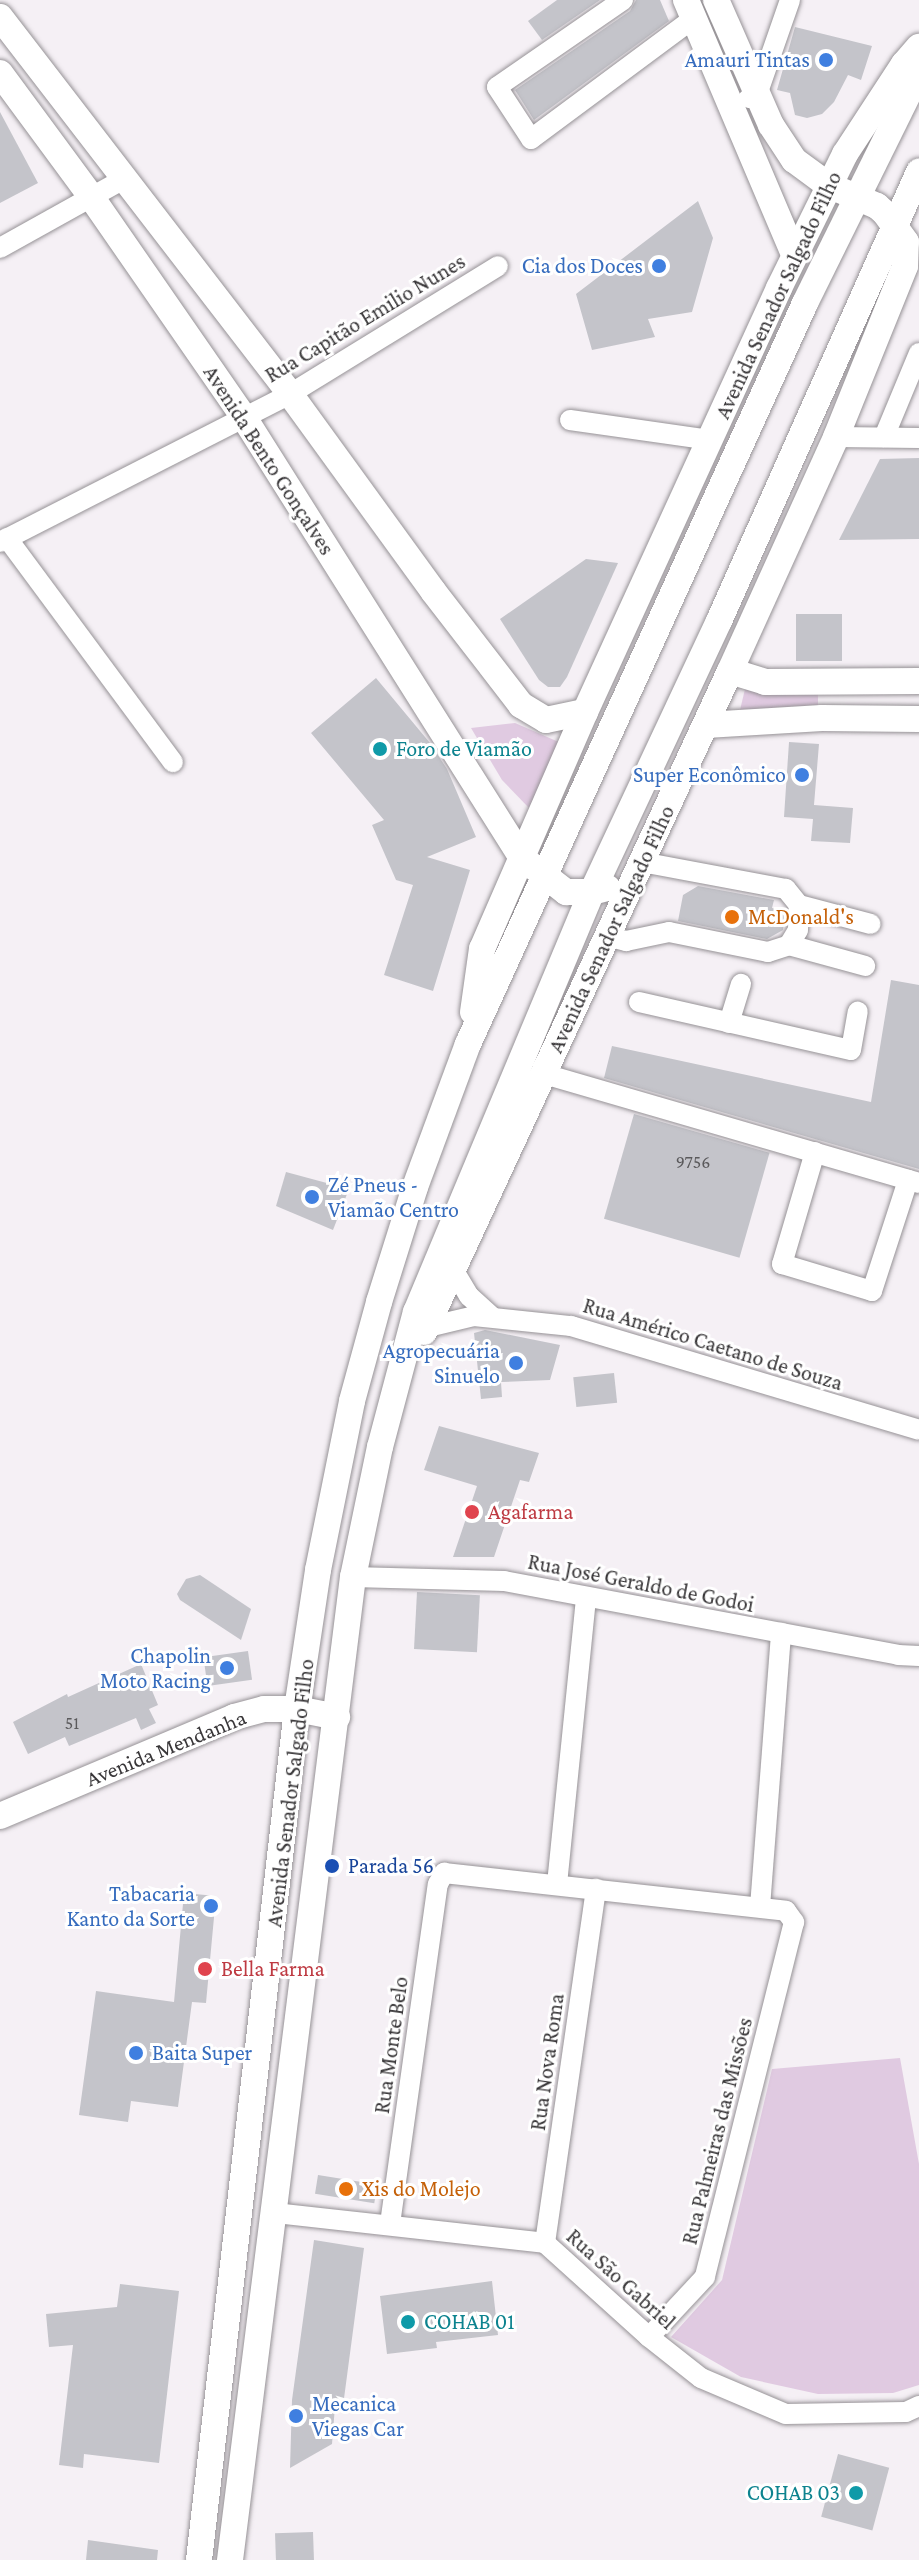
<!DOCTYPE html>
<html>
<head>
<meta charset="utf-8">
<style>
  body { margin:0 }
  #map { position:relative; width:919px; height:2560px; overflow:hidden; background:#f5f0f5; font-family:"Crimson Pro",serif }
  div>[style] { position:absolute }
  .green>* { inset:0; background:#e0cae1 }
  .building>* { inset:0; background:#c4c4ca; transform-origin:0 0 }
  .roads { filter:drop-shadow(0 0 2px #969296) drop-shadow(0 0 2px #969296) }
  .minor>* { height:20px; margin:-10px; padding:0 10px; transform-origin:10px; border-radius:10px; background:#fff }
  .major>* { height:26px; margin:-13px; padding:0 13px; transform-origin:13px; border-radius:13px; background:#fff }
  .dots>* { width:22px; height:22px; translate:-50% -50%; box-sizing:border-box; border:4px solid #fff; border-radius:50% }
  span { translate:-50% -50%; white-space:nowrap; text-align:center; line-height:1.15; -webkit-text-stroke:6px #fff; paint-order:stroke }
  .number-label { font-size:18px; color:#5b5a5c }
  .number-label span { -webkit-text-stroke-width:0 }
  .shop-label { font-size:22px; color:#366cbe }
  .right { translate:-100% -50%; text-align:right }
  .left { translate:0 -50%; text-align:left }
  .street-label { font-size:22px; color:#383638 }
  .culture-label { font-size:22px; color:#0d838f }
  .food-label { font-size:22px; color:#c56008 }
  .health-label { font-size:22px; color:#be3a42 }
  .transit-label { font-size:22px; color:#164399 }
</style>
</head>
<body>
<div id="map">
  <div class="green">
    <i style="clip-path:polygon(746px 685px,818px 688px,818px 705px,740px 710px)"></i>
    <i style="clip-path:polygon(515px 723px,561px 743px,529px 808px,502px 780px,471px 728px)"></i>
    <i style="clip-path:polygon(900px 2058px,919px 2164px,919px 2385px,893px 2393px,818px 2394px,741px 2377px,671px 2337px,722px 2280px,772px 2069px)"></i>
  </div>
  <div class="building">
    <i style="clip-path:polygon(557px 0,600px 0,542px 40px,528px 21px)"></i>
    <i style="clip-path:polygon(636px 0,660px 0,669px 21px,534px 120px,515px 90px,630px 11px)"></i>
    <i style="clip-path:polygon(795px 27px,872px 46px,861px 80px,848px 75px,834px 102px,822px 114px,807px 118px,795px 115px,790px 93px,777px 90px)"></i>
    <i style="clip-path:polygon(0 112px,38px 183px,0 203px)"></i>
    <i style="clip-path:polygon(698px 201px,713px 238px,692px 312px,648px 319px,655px 337px,592px 350px,576px 294px)"></i>
    <i style="clip-path:polygon(919px 458px,919px 539px,839px 540px,880px 459px)"></i>
    <i style="clip-path:polygon(586px 559px,618px 563px,567px 677px,560px 687px,548px 687px,539px 680px,500px 619px)"></i>
    <i style="left:796px;top:614px;width:46px;height:47px"></i>
    <i style="clip-path:polygon(376px 678px,430px 743px,447px 769px,476px 837px,427px 857px,470px 870px,433px 991px,384px 975px,413px 885px,396px 880px,372px 825px,384px 820px,311px 733px)"></i>
    <i style="clip-path:polygon(789px 742px,819px 744px,814px 805px,853px 808px,850px 843px,811px 841px,813px 819px,784px 817px)"></i>
    <i style="clip-path:polygon(698px 886px,774px 900px,772px 908px,786px 911px,783px 930px,767px 939px,678px 921px,683px 895px)"></i>
    <i style="clip-path:polygon(891px 980px,919px 985px,919px 1169px,604px 1078px,612px 1046px,871px 1102px)"></i>
    <i style="left:634px;top:1114px;width:141px;height:109px;rotate:16deg"></i>
    <i style="clip-path:polygon(286px 1172px,349px 1189px,333px 1230px,276px 1206px)"></i>
    <i style="clip-path:polygon(485px 1330px,560px 1345px,550px 1380px,501px 1382px,502px 1397px,481px 1399px,474px 1333px)"></i>
    <i style="left:614px;top:1373px;width:30px;height:41px;rotate:84deg"></i>
    <i style="clip-path:polygon(439px 1426px,539px 1453px,529px 1482px,520px 1480px,494px 1557px,453px 1557px,477px 1486px,424px 1470px)"></i>
    <i style="clip-path:polygon(200px 1575px,251px 1609px,241px 1640px,180px 1600px,177px 1594px,186px 1579px)"></i>
    <i style="left:417px;top:1592px;width:63px;height:57px;rotate:3deg"></i>
    <i style="left:248px;top:1651px;width:29px;height:45px;rotate:82deg"></i>
    <i style="clip-path:polygon(141px 1664px,158px 1705px,149px 1709px,156px 1723px,141px 1730px,136px 1718px,69px 1746px,65px 1737px,28px 1754px,13px 1722px,67px 1694px,68px 1697px)"></i>
    <i style="clip-path:polygon(184px 1893px,216px 1896px,206px 2003px,192px 2002px,178px 2107px,131px 2101px,128px 2122px,79px 2115px,96px 1991px,174px 2002px)"></i>
    <i style="left:318px;top:2175px;width:60px;height:19px;rotate:9deg"></i>
    <i style="clip-path:polygon(314px 2240px,364px 2248px,343px 2406px,335px 2406px,332px 2444px,290px 2468px,292px 2400px)"></i>
    <i style="clip-path:polygon(492px 2281px,498px 2335px,436px 2342px,437px 2348px,387px 2354px,380px 2296px)"></i>
    <i style="clip-path:polygon(120px 2284px,179px 2291px,159px 2463px,84px 2454px,83px 2468px,59px 2465px,73px 2345px,49px 2347px,46px 2314px,117px 2307px)"></i>
    <i style="left:838px;top:2454px;width:53px;height:65px;rotate:15deg"></i>
    <i style="left:313px;top:2532px;width:28px;height:38px;rotate:88deg"></i>
    <i style="clip-path:polygon(88px 2540px,158px 2550px,157px 2560px,86px 2560px)"></i>
  </div>
  <div class="roads">
    <div class="minor">
      <i style="left:623px;top:0;width:153px;rotate:145.4deg"></i>
      <i style="left:497px;top:87px;width:62px;rotate:56.8deg"></i>
      <i style="left:531px;top:139px;width:203px;rotate:-36.6deg"></i>
      <i style="left:749px;top:98px;width:11px;rotate:-34deg"></i>
      <i style="left:758px;top:92px;width:97px;rotate:-70.8deg"></i>
      <i style="left:0;top:248px;width:142px;rotate:-29.1deg"></i>
      <i style="left:570px;top:420px;width:141px;rotate:8.1deg"></i>
      <i style="left:836px;top:437px;width:83px;rotate:0.7deg"></i>
      <i style="left:884px;top:437px;width:91px;rotate:-67.4deg"></i>
      <i style="left:7px;top:538px;width:279px;rotate:53.5deg"></i>
      <i style="left:0;top:542px;width:326px;rotate:-27deg"></i>
      <i style="left:290px;top:394px;width:244px;rotate:-31.6deg"></i>
      <i style="left:799px;top:905px;width:74px;rotate:14.8deg"></i>
      <i style="left:607px;top:936px;width:20px;rotate:15deg"></i>
      <i style="left:626px;top:941px;width:44px;rotate:-11.8deg"></i>
      <i style="left:669px;top:932px;width:101px;rotate:11.4deg"></i>
      <i style="left:768px;top:952px;width:22px;rotate:-18deg"></i>
      <i style="left:789px;top:945px;width:17px;rotate:-59deg"></i>
      <i style="left:798px;top:930px;width:25px;rotate:-88deg"></i>
      <i style="left:799px;top:905px;width:21px;rotate:-129deg"></i>
      <i style="left:786px;top:889px;width:147px;rotate:-169.4deg"></i>
      <i style="left:789px;top:945px;width:79px;rotate:15.4deg"></i>
      <i style="left:639px;top:1002px;width:217px;rotate:12.8deg"></i>
      <i style="left:851px;top:1050px;width:39px;rotate:-80deg"></i>
      <i style="left:729px;top:1023px;width:41px;rotate:-72.9deg"></i>
      <i style="left:544px;top:1074px;width:391px;rotate:16.2deg"></i>
      <i style="left:815px;top:1152px;width:117px;rotate:106.4deg"></i>
      <i style="left:782px;top:1264px;width:94px;rotate:16.7deg"></i>
      <i style="left:872px;top:1291px;width:117px;rotate:-72deg"></i>
      <i style="left:454px;top:1271px;width:29px;rotate:59deg"></i>
      <i style="left:469px;top:1296px;width:30px;rotate:42deg"></i>
      <i style="left:428px;top:1327px;width:47px;rotate:-13.4deg"></i>
      <i style="left:474px;top:1316px;width:98px;rotate:5.9deg"></i>
      <i style="left:571px;top:1326px;width:363px;rotate:16.6deg"></i>
      <i style="left:353px;top:1577px;width:151px;rotate:1.5deg"></i>
      <i style="left:504px;top:1581px;width:401px;rotate:10.6deg"></i>
      <i style="left:898px;top:1655px;width:21px;rotate:3deg"></i>
      <i style="left:557px;top:1884px;width:288px;rotate:-84.2deg"></i>
      <i style="left:760px;top:1907px;width:275px;rotate:-85.6deg"></i>
      <i style="left:275px;top:2213px;width:272px;rotate:6.3deg"></i>
      <i style="left:545px;top:2243px;width:140px;rotate:42.1deg"></i>
      <i style="left:649px;top:2337px;width:66px;rotate:38.3deg"></i>
      <i style="left:701px;top:2378px;width:92px;rotate:23deg"></i>
      <i style="left:786px;top:2414px;width:120px;rotate:-1deg"></i>
      <i style="left:906px;top:2412px;width:14px;rotate:-25deg"></i>
      <i style="left:390px;top:2224px;width:343px;rotate:-82deg"></i>
      <i style="left:438px;top:1884px;width:13px;rotate:-61deg"></i>
      <i style="left:444px;top:1873px;width:344px;rotate:6.3deg"></i>
      <i style="left:786px;top:1911px;width:14px;rotate:54deg"></i>
      <i style="left:794px;top:1922px;width:366px;rotate:104.1deg"></i>
      <i style="left:705px;top:2277px;width:82px;rotate:133deg"></i>
      <i style="left:545px;top:2243px;width:358px;rotate:-81.8deg"></i>
    </div>
    <div class="major">
      <i style="left:686px;top:0;width:277px;rotate:67deg"></i>
      <i style="left:0;top:17px;width:476px;rotate:52.4deg"></i>
      <i style="left:290px;top:394px;width:243px;rotate:54deg"></i>
      <i style="left:433px;top:591px;width:144px;rotate:52.3deg"></i>
      <i style="left:521px;top:705px;width:29px;rotate:31deg"></i>
      <i style="left:546px;top:720px;width:40px;rotate:-12deg"></i>
      <i style="left:0;top:73px;width:155px;rotate:53.6deg"></i>
      <i style="left:92px;top:198px;width:265px;rotate:55.3deg"></i>
      <i style="left:243px;top:416px;width:523px;rotate:57.74deg"></i>
      <i style="left:522px;top:858px;width:56px;rotate:37.7deg"></i>
      <i style="left:566px;top:892px;width:26px"></i>
      <i style="left:592px;top:892px;width:16px;rotate:-15deg"></i>
      <i style="left:730px;top:671px;width:37px;rotate:17deg"></i>
      <i style="left:765px;top:682px;width:154px;rotate:-0.4deg"></i>
      <i style="left:706px;top:725px;width:116px;rotate:-3.5deg"></i>
      <i style="left:822px;top:718px;width:97px;rotate:0.6deg"></i>
      <i style="left:473px;top:1012px;width:64px;rotate:-81.9deg"></i>
      <i style="left:482px;top:949px;width:258px;rotate:-66.5deg"></i>
      <i style="left:585px;top:712px;width:466px;rotate:-65.4deg"></i>
      <i style="left:779px;top:288px;width:149px;rotate:-63.8deg"></i>
      <i style="left:845px;top:154px;width:108px;rotate:-56.8deg"></i>
      <i style="left:904px;top:64px;width:23px;rotate:-49deg"></i>
      <i style="left:424px;top:1332px;width:728px;rotate:-65.16deg"></i>
      <i style="left:730px;top:671px;width:257px;rotate:-65.6deg"></i>
      <i style="left:836px;top:437px;width:184px;rotate:-68deg"></i>
      <i style="left:905px;top:266px;width:24px;rotate:-88deg"></i>
      <i style="left:906px;top:242px;width:36px;rotate:-126deg"></i>
      <i style="left:885px;top:213px;width:11px;rotate:-139deg"></i>
      <i style="left:877px;top:206px;width:53px;rotate:-156.8deg"></i>
      <i style="left:828px;top:185px;width:42px;rotate:-143.7deg"></i>
      <i style="left:794px;top:160px;width:42px;rotate:-123.3deg"></i>
      <i style="left:771px;top:125px;width:137px;rotate:-113.7deg"></i>
      <i style="left:0;top:1816px;width:254px;rotate:-22.9deg"></i>
      <i style="left:234px;top:1717px;width:31px;rotate:-15deg"></i>
      <i style="left:264px;top:1709px;width:33px"></i>
      <i style="left:297px;top:1709px;width:41px;rotate:11.3deg"></i>
      <i style="left:199px;top:2560px;width:857px;rotate:-83.43deg"></i>
      <i style="left:297px;top:1709px;width:141px;rotate:-81.4deg"></i>
      <i style="left:318px;top:1570px;width:172px;rotate:-78.6deg"></i>
      <i style="left:352px;top:1401px;width:103px;rotate:-74.7deg"></i>
      <i style="left:379px;top:1302px;width:121px;rotate:-72.6deg"></i>
      <i style="left:415px;top:1187px;width:153px;rotate:-69.7deg"></i>
      <i style="left:468px;top:1044px;width:814px;rotate:-65.54deg"></i>
      <i style="left:805px;top:303px;width:258px;rotate:-63.7deg"></i>
      <i style="left:230px;top:2560px;width:991px;rotate:-82.87deg"></i>
      <i style="left:353px;top:1577px;width:133px;rotate:-78.3deg"></i>
      <i style="left:380px;top:1447px;width:140px;rotate:-75.1deg"></i>
      <i style="left:416px;top:1312px;width:455px;rotate:-67.3deg"></i>
      <i style="left:592px;top:892px;width:299px;rotate:-64.9deg"></i>
      <i style="left:719px;top:621px;width:492px;rotate:-66deg"></i>
    </div>
  </div>
  <div class="dots">
    <i style="left:826px;top:60px;background:#3f7fe0"></i>
    <i style="left:659px;top:266px;background:#3f7fe0"></i>
    <i style="left:380px;top:749px;background:#0f9aa8"></i>
    <i style="left:802px;top:775px;background:#3f7fe0"></i>
    <i style="left:732px;top:917px;background:#e8710a"></i>
    <i style="left:312px;top:1197px;background:#3f7fe0"></i>
    <i style="left:516px;top:1363px;background:#3f7fe0"></i>
    <i style="left:472px;top:1512px;background:#e0444e"></i>
    <i style="left:227px;top:1668px;background:#3f7fe0"></i>
    <i style="left:332px;top:1866px;background:#1a4fb4"></i>
    <i style="left:211px;top:1906px;background:#3f7fe0"></i>
    <i style="left:205px;top:1969px;background:#e0444e"></i>
    <i style="left:136px;top:2053px;background:#3f7fe0"></i>
    <i style="left:346px;top:2189px;background:#e8710a"></i>
    <i style="left:408px;top:2322px;background:#0f9aa8"></i>
    <i style="left:296px;top:2416px;background:#3f7fe0"></i>
    <i style="left:856px;top:2493px;background:#0f9aa8"></i>
  </div>
  <div class="number-label">
    <span style="left:693px;top:1162px">9756</span>
    <span style="left:72px;top:1723px">51</span>
  </div>
  <div class="shop-label">
    <span class="right" style="left:810px;top:60px">Amauri Tintas</span>
    <span class="right" style="left:643px;top:266px">Cia dos Doces</span>
    <span class="right" style="left:786px;top:775px">Super Econômico</span>
    <span class="left" style="left:328px;top:1197px">Zé Pneus -<br>Viamão Centro</span>
    <span class="right" style="left:500px;top:1363px">Agropecuária<br>Sinuelo</span>
    <span class="right" style="left:211px;top:1668px">Chapolin<br>Moto Racing</span>
    <span class="right" style="left:195px;top:1906px">Tabacaria<br>Kanto da Sorte</span>
    <span class="left" style="left:152px;top:2053px">Baita Super</span>
    <span class="left" style="left:312px;top:2416px">Mecanica<br>Viegas Car</span>
  </div>
  <div class="street-label">
    <span style="left:778px;top:295px;rotate:-65deg">Avenida Senador Salgado Filho</span>
    <span style="left:365px;top:318px;rotate:-31deg">Rua Capitão Emilio Nunes</span>
    <span style="left:269px;top:460px;rotate:57deg">Avenida Bento Gonçalves</span>
    <span style="left:611px;top:929px;rotate:-65deg">Avenida Senador Salgado Filho</span>
    <span style="left:713px;top:1344px;rotate:17deg">Rua Américo Caetano de Souza</span>
    <span style="left:641px;top:1583px;rotate:11deg">Rua José Geraldo de Godoi</span>
    <span style="left:166px;top:1748px;rotate:-22deg">Avenida Mendanha</span>
    <span style="left:290px;top:1793px;rotate:-83deg">Avenida Senador Salgado Filho</span>
    <span style="left:391px;top:2045px;rotate:-82deg">Rua Monte Belo</span>
    <span style="left:547px;top:2062px;rotate:-82deg">Rua Nova Roma</span>
    <span style="left:717px;top:2131px;rotate:-76deg">Rua Palmeiras das Missões</span>
    <span style="left:621px;top:2279px;rotate:42deg">Rua São Gabriel</span>
  </div>
  <div class="culture-label">
    <span class="left" style="left:396px;top:749px">Foro de Viamão</span>
    <span class="left" style="left:424px;top:2322px">COHAB 01</span>
    <span class="right" style="left:840px;top:2493px">COHAB 03</span>
  </div>
  <div class="food-label">
    <span class="left" style="left:748px;top:917px">McDonald's</span>
    <span class="left" style="left:362px;top:2189px">Xis do Molejo</span>
  </div>
  <div class="health-label">
    <span class="left" style="left:488px;top:1512px">Agafarma</span>
    <span class="left" style="left:221px;top:1969px">Bella Farma</span>
  </div>
  <div class="transit-label">
    <span class="left" style="left:348px;top:1866px">Parada 56</span>
  </div>
</div>
</body>
</html>
